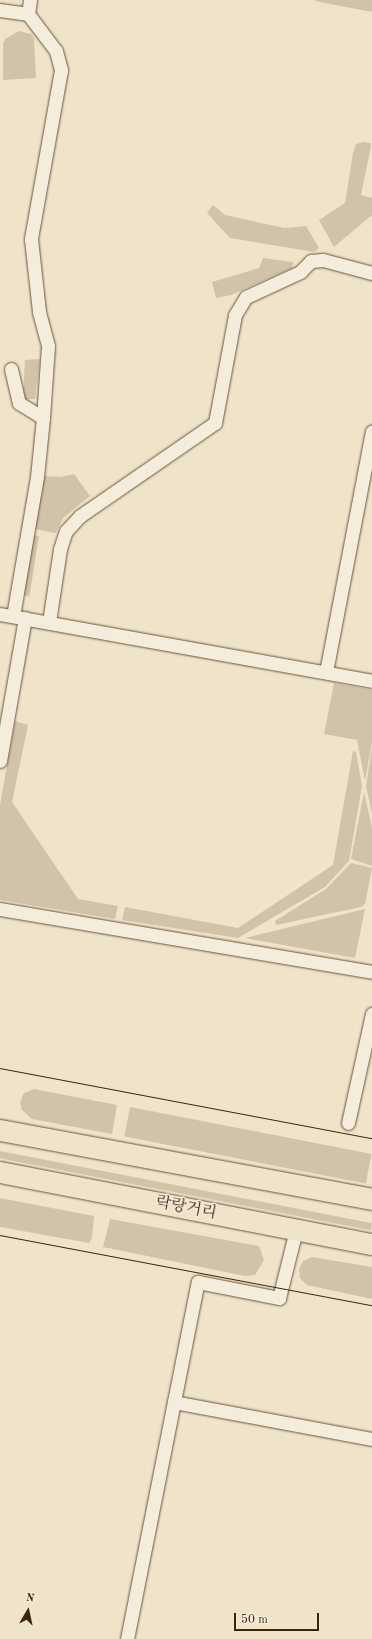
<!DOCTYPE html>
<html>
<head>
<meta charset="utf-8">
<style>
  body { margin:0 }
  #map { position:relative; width:372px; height:1639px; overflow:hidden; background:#efe3c9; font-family:"Old Standard TT","Noto Serif KR",serif }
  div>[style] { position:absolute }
  .green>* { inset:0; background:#d1c3a9; transform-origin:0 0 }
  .roads { filter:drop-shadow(0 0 1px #69543a) drop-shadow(0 0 1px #69543a) }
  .street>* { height:13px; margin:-6.5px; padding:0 6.5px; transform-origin:6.5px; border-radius:6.5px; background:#f5eddc }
  .primary>* { height:21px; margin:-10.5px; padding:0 10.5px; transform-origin:10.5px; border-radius:10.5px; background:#efe3c9 }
  .tram>* { height:1px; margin:-0.5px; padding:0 0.5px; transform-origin:0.5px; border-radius:0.5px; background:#3c240b }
  span { translate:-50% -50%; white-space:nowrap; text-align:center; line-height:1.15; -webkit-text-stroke:3px #f5eddc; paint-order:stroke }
  .street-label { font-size:16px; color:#3c240b }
  .north { position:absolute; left:8px; top:1591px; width:40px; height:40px; -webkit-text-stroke:3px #f5eddc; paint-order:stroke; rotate:9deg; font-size:11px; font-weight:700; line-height:16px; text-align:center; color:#3c240b }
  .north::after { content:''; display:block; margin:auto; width:14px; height:18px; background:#3c240b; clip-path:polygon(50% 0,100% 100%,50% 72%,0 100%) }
  .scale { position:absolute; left:234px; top:1613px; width:85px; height:18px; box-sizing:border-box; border:2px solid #3c240b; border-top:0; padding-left:5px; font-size:12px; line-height:14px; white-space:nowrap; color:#3c240b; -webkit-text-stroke:3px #f5eddc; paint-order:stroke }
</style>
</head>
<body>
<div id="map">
  <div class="green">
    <i style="clip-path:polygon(314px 0,372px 0,372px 12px,320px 2px)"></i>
    <i style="clip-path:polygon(19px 31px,31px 34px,34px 38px,36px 78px,3px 80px,3px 44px,5px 39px)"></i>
    <i style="clip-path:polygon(363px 142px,370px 143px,371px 146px,361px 195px,372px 198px,372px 215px,334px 247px,319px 220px,345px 203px,353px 153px,356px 144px)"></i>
    <i style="clip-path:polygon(213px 205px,225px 215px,284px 228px,306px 226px,319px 248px,314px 252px,230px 238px,207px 213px)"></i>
    <i style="clip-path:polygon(263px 258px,293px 262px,292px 268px,231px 295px,216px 298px,212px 282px,259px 268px)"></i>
    <i style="clip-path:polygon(40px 359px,35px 399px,25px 399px,23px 396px,25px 360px)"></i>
    <i style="clip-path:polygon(74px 474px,90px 496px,63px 518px,56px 533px,34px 529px,43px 476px,61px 477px)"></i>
    <i style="left:33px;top:535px;width:6px;height:61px;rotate:9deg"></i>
    <i style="clip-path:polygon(334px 683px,372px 690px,372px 742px,365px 781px,357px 740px,324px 734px)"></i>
    <i style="clip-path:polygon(15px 721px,28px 725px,12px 802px,78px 899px,118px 906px,115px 919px,0 900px,0 805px)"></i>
    <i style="clip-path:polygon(372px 748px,372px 814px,366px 786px)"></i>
    <i style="clip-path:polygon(353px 751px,356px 752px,362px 786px,349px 861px,325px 887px,238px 938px,122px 920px,125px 907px,238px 928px,333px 865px)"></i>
    <i style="clip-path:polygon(364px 792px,372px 827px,372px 866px,351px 859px)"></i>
    <i style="clip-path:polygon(351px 863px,372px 868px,365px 904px,361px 907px,276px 925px,275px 921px,326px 889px)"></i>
    <i style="clip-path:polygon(365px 909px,355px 958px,245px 938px)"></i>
    <i style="clip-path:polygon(34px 1089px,117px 1105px,112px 1134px,32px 1119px,22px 1110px,20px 1103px,24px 1093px)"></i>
    <i style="left:130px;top:1107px;width:246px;height:30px;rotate:11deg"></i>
    <i style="left:0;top:1151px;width:379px;height:7px;rotate:11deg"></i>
    <i style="clip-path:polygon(0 1198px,94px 1216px,92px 1238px,89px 1243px,0 1227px)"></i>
    <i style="clip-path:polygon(110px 1219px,259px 1246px,264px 1260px,255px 1275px,245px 1276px,103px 1247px)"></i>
    <i style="clip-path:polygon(312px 1257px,372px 1267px,372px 1299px,307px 1285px,300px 1278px,299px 1269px,303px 1261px)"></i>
  </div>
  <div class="roads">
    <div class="street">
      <i style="left:30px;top:0;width:14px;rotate:98deg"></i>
      <i style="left:28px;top:14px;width:46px;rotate:52.9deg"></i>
      <i style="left:56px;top:51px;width:20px;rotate:75deg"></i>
      <i style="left:61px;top:70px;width:172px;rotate:100.1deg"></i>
      <i style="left:31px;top:239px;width:73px;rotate:83.7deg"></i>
      <i style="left:39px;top:312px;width:35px;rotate:75deg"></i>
      <i style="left:48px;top:346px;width:72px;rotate:94deg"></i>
      <i style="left:0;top:10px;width:28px;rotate:8deg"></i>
      <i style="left:11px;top:369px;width:35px;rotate:77deg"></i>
      <i style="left:19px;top:403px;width:28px;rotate:32deg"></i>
      <i style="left:43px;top:418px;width:59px;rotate:95.8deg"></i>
      <i style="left:37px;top:477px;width:141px;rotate:99.8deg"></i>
      <i style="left:0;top:614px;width:378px;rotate:10.2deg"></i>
      <i style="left:49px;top:622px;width:74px;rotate:-81.4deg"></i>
      <i style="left:60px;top:549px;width:19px;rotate:-72deg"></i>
      <i style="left:66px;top:531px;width:21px;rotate:-47deg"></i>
      <i style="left:80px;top:516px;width:164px;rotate:-34.6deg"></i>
      <i style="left:215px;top:423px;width:110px;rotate:-79.5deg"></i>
      <i style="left:235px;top:315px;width:21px;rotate:-59deg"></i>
      <i style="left:246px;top:297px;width:60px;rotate:-24.8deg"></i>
      <i style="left:300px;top:272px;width:16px;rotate:-45deg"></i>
      <i style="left:311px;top:261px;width:12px;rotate:-5deg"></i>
      <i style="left:323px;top:260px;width:51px;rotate:14.9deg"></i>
      <i style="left:326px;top:672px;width:245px;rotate:-79.2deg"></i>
      <i style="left:0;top:761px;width:145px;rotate:-80.1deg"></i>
      <i style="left:0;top:909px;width:377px;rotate:9.6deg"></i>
      <i style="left:348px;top:1123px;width:112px;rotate:-77.6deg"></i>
      <i style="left:174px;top:1402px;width:201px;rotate:10.6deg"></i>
      <i style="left:127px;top:1639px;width:364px;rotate:-78.8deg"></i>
      <i style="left:198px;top:1282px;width:83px;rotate:11.2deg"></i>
      <i style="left:279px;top:1298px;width:70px;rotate:-76deg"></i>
    </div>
    <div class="primary">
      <i style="left:0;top:1130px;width:378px;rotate:10.5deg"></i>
      <i style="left:0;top:1172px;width:379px;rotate:11deg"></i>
    </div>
  </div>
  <div class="tram">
    <i style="left:0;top:1068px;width:379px;rotate:10.7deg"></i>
    <i style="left:0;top:1235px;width:379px;rotate:10.7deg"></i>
  </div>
  <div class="street-label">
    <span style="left:186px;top:1208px;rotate:11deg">락랑거리</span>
  </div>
  <div class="north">N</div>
  <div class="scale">50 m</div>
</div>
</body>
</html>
